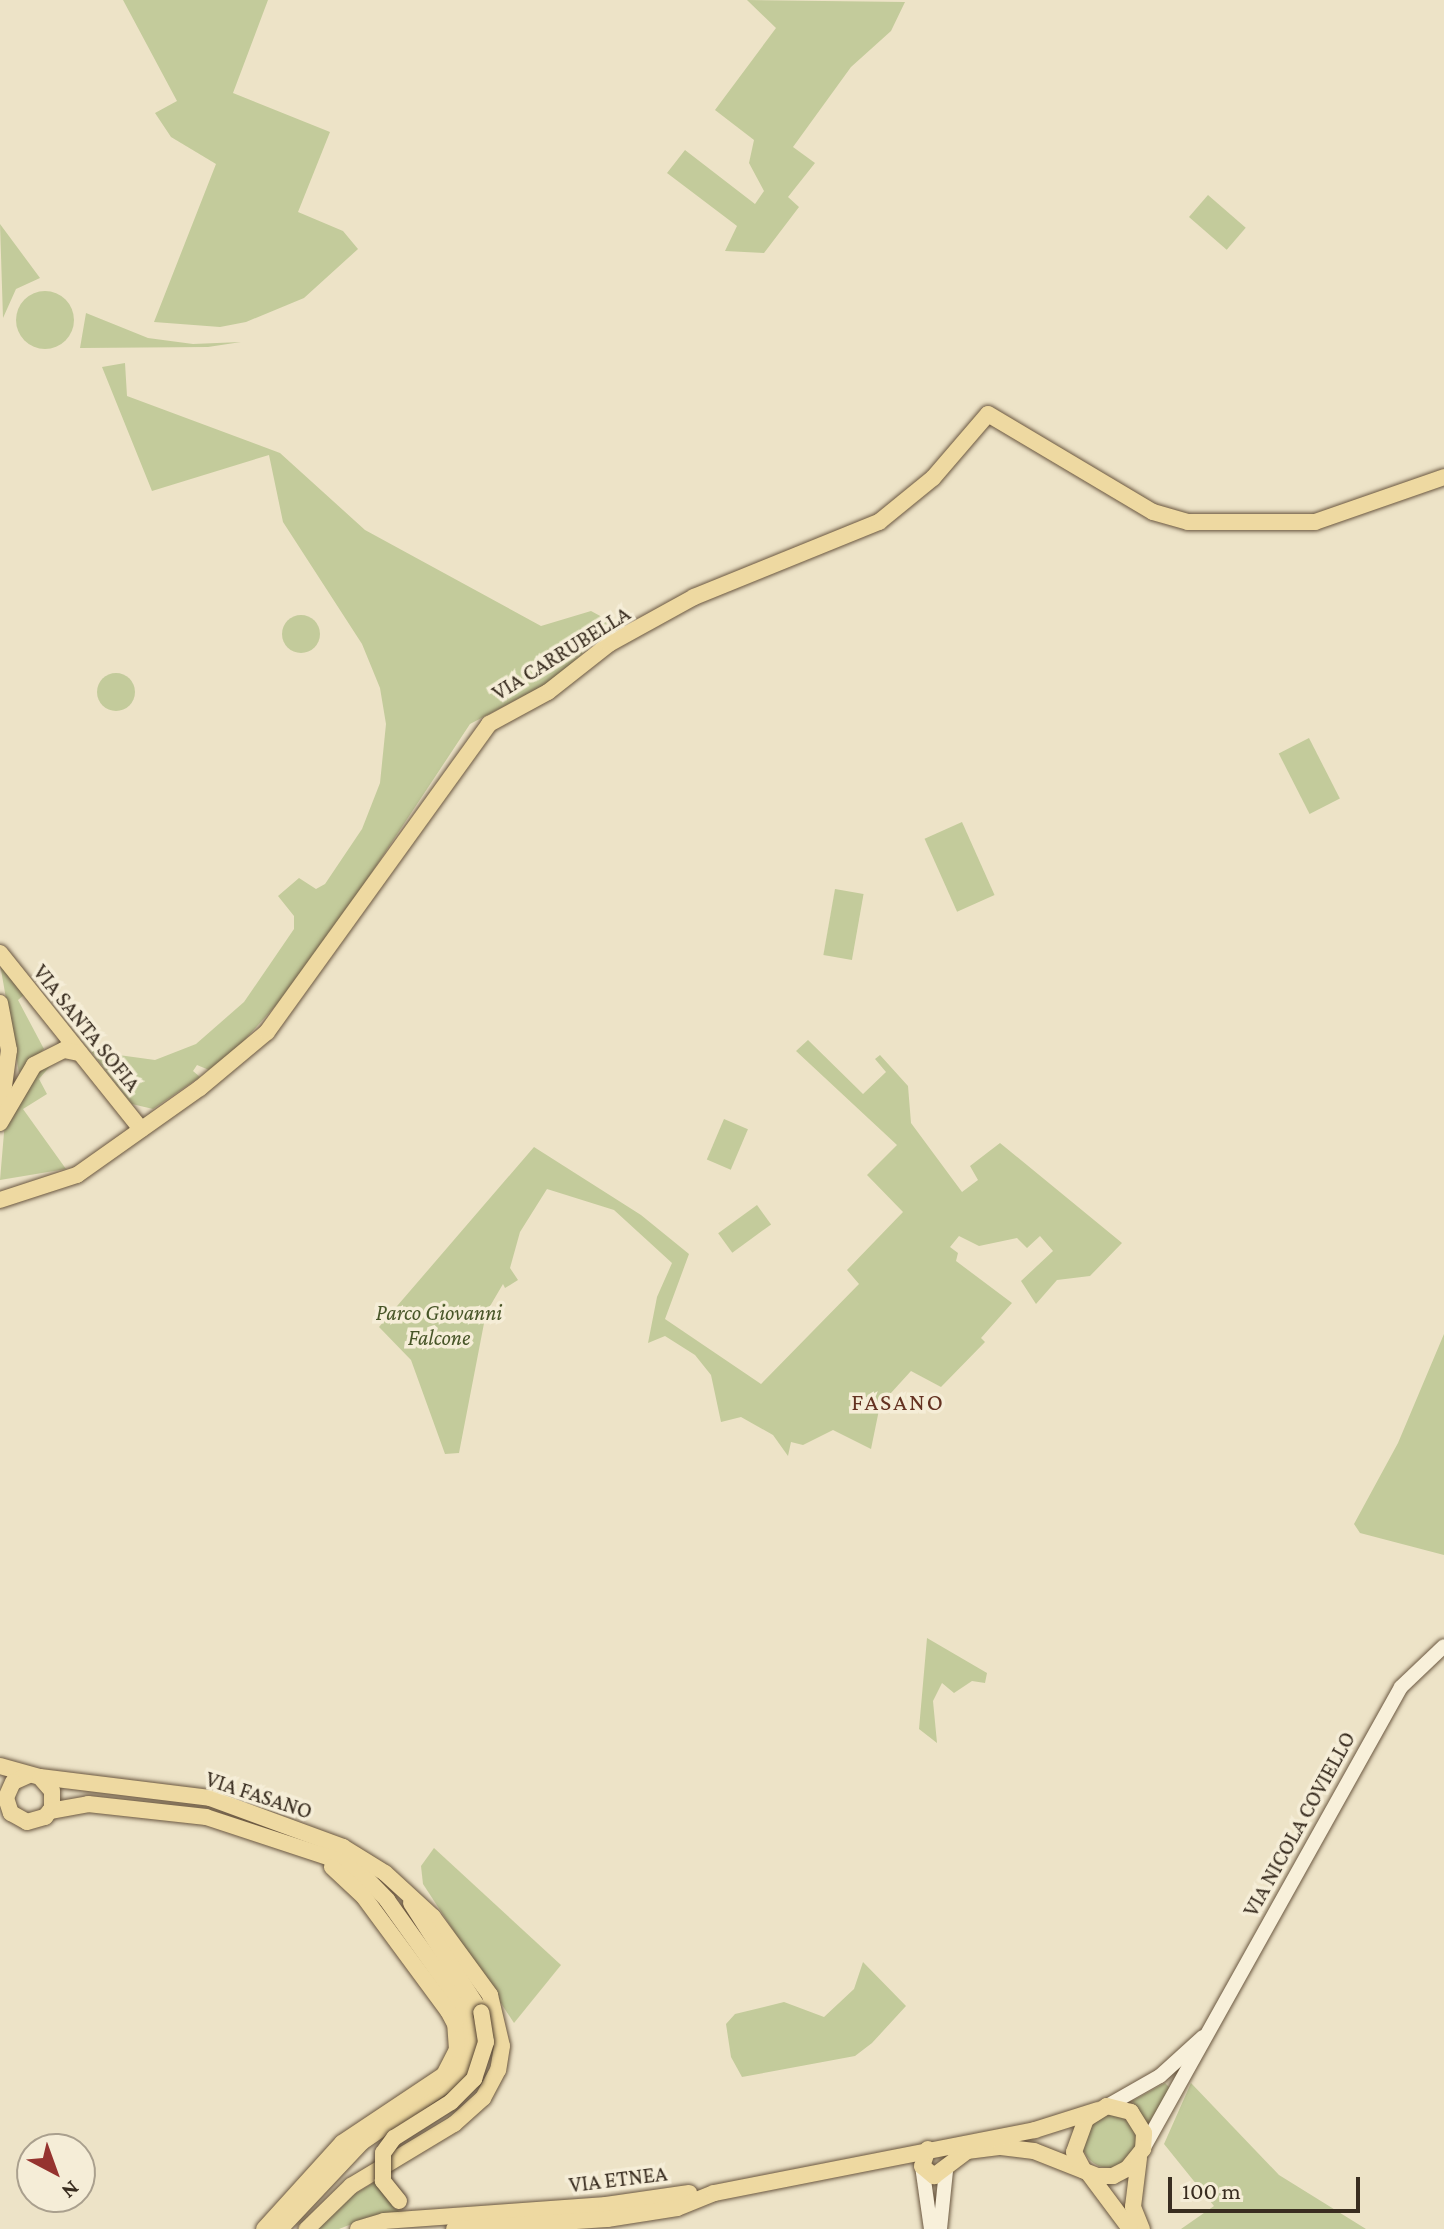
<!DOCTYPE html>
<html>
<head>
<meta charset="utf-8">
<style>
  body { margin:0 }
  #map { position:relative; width:1444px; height:2229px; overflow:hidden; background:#ede3c7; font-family:"Crimson Pro",serif }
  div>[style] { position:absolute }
  .green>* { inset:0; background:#c3cb9b; transform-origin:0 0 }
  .round { border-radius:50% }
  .roads { filter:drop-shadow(0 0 2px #6a5740) drop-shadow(0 0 2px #6a5740) }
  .secondary>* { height:14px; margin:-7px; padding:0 7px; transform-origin:7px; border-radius:7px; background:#f8f0da }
  .primary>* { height:16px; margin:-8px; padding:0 8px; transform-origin:8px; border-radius:8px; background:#eed9a1 }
  .bridges { filter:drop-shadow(0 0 2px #564431) drop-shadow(0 0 2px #564431) }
  .primary-bridge>* { height:16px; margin:-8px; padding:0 8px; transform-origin:8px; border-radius:8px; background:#eed9a1 }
  span { translate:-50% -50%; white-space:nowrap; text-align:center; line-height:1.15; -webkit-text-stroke:7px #f5edd7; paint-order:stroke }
  .street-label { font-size:22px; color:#392d20 }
  .park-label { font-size:22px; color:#475527; font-style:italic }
  .neighbourhood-label { font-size:24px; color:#643221; letter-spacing:2px }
  .north { position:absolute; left:16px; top:2133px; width:80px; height:80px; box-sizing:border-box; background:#f5edd7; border:2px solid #aaa08e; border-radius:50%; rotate:139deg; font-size:22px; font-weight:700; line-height:32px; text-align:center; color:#392d20 }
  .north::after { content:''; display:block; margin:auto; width:28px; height:36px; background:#95332f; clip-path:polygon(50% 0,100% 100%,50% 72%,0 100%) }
  .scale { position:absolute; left:1168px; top:2177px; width:192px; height:36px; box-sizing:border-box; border:4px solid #392d20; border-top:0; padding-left:10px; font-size:24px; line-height:28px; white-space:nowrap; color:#392d20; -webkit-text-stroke:6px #f5edd7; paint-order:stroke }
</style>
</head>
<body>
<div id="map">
  <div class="green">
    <i style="clip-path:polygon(123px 0,268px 0,233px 93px,330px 132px,298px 212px,343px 231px,358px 249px,304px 298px,246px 322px,220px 327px,154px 322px,216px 164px,171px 137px,155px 113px,177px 101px)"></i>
    <i style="clip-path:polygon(747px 0,905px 2px,891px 31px,851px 67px,793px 147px,815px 163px,788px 197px,799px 207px,764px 253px,725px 251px,737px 226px,667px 173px,685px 150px,755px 204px,764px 191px,749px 163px,754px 140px,715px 110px,776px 28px)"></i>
    <i style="left:1208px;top:195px;width:50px;height:29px;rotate:41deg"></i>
    <i style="clip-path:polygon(0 224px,40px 278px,16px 289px,3px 318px)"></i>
    <i class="round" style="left:16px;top:291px;width:58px;height:58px"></i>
    <i style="clip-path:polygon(86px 313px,148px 338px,193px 344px,241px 342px,208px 347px,80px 348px)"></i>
    <i style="clip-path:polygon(125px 363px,127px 396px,280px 453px,365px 530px,541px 626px,591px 611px,615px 624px,552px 681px,470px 724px,306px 972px,240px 1045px,209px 1070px,197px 1065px,193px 1071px,200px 1077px,153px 1109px,132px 1104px,76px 1032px,104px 1053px,155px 1060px,196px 1044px,244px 1002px,294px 929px,294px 916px,278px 896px,299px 878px,316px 889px,325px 884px,362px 829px,380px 783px,386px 724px,380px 688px,362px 644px,283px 522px,269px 455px,152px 491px,102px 367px)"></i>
    <i class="round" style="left:282px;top:615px;width:38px;height:38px"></i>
    <i class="round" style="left:97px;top:673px;width:38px;height:38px"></i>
    <i style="left:1309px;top:738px;width:68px;height:34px;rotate:63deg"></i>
    <i style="left:962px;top:822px;width:80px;height:41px;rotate:66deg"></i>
    <i style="left:835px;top:889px;width:29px;height:67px;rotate:10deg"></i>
    <i style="clip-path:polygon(0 964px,24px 995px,18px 1000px,44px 1049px,19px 1073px)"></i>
    <i style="clip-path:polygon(808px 1040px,863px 1094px,886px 1072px,875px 1059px,880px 1055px,908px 1086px,911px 1123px,962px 1192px,978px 1180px,970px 1166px,1000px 1143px,1122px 1243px,1090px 1276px,1057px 1280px,1036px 1304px,1021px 1281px,1053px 1251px,1040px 1236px,1027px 1248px,1017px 1238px,979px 1246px,959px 1236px,950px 1247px,958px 1253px,956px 1261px,1012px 1303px,981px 1338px,985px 1342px,941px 1387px,911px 1371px,880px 1405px,871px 1449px,833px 1430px,803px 1445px,791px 1442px,788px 1456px,773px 1435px,741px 1417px,721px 1422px,711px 1375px,695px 1355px,665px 1336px,648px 1343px,657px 1297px,672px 1263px,614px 1210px,547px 1189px,520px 1232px,510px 1268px,518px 1280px,505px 1288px,503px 1284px,486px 1313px,459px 1453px,445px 1454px,411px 1360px,379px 1327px,534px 1147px,641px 1215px,689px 1254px,665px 1319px,761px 1384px,859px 1284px,847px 1270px,903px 1212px,867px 1175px,897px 1145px,796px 1051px)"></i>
    <i style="clip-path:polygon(52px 1064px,39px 1079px,47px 1094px,23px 1109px,66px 1169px,0 1180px,5px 1121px,38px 1068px)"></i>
    <i style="left:724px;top:1119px;width:26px;height:44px;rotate:23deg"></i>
    <i style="left:757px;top:1205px;width:24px;height:48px;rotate:54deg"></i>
    <i style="clip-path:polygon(1444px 1334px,1444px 1555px,1360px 1533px,1354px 1524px,1398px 1443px)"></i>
    <i style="clip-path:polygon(927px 1638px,987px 1673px,985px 1683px,972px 1681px,954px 1693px,942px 1683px,933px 1701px,937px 1743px,919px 1729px)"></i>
    <i style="clip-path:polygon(434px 1848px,561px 1965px,514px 2023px,423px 1884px,421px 1866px)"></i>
    <i style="clip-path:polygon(863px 1962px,906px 2006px,872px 2043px,855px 2056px,742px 2077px,731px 2057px,726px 2024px,735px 2014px,784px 2002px,824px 2017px,854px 1989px)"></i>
    <i style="clip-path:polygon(1165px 2083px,1170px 2088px,1147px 2126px,1132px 2101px)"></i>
    <i style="clip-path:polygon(1191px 2083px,1279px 2175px,1366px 2229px,1181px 2229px,1214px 2206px,1164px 2144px)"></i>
    <i class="round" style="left:1082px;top:2114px;width:54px;height:54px"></i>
    <i style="clip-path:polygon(391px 2172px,385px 2181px,394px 2208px,402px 2213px,367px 2218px,339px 2229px,317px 2229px,345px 2200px)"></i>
  </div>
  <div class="roads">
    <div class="secondary">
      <i style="left:1107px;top:2106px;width:61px;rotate:-29.5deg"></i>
      <i style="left:1160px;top:2076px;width:58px;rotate:-42.2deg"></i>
      <i style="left:1143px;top:2149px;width:529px;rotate:-60.82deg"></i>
      <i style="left:1401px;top:1687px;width:59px;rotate:-43.6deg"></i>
      <i style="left:922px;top:2166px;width:64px;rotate:81.9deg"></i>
      <i style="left:940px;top:2229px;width:58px;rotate:-84.1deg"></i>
    </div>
    <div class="primary">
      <i style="left:0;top:953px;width:226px;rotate:51.3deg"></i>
      <i style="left:0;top:1003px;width:48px;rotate:79.2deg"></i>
      <i style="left:9px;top:1050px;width:59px;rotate:97.9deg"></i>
      <i style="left:0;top:1123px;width:67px;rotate:-59.6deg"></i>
      <i style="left:34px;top:1065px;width:34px;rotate:-27deg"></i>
      <i style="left:64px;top:1050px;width:16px;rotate:11deg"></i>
      <i style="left:0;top:1200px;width:81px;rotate:-18deg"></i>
      <i style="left:77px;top:1175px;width:151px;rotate:-35.3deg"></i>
      <i style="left:200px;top:1088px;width:87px;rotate:-39.9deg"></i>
      <i style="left:267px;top:1032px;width:380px;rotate:-54.2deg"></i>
      <i style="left:489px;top:724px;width:67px;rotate:-28.5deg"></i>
      <i style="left:548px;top:692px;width:78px;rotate:-38.2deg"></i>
      <i style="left:609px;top:644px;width:97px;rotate:-28.9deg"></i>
      <i style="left:694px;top:597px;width:200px;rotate:-22.1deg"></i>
      <i style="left:879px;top:522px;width:70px;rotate:-39.2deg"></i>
      <i style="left:933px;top:478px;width:84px;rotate:-49.3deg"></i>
      <i style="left:988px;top:414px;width:192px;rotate:30.7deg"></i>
      <i style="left:1153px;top:512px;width:36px;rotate:16deg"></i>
      <i style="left:1188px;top:522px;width:127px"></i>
      <i style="left:1315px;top:522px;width:137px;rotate:-19.2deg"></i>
      <i style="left:0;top:1766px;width:41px;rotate:15.4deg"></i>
      <i style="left:40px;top:1777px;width:171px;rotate:7deg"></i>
      <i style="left:210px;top:1798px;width:142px;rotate:20.2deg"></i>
      <i style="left:343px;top:1847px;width:49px;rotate:31.8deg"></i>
      <i style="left:385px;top:1873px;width:65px;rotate:42.5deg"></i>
      <i style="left:433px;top:1917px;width:97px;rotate:53.8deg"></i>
      <i style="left:490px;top:1995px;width:52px;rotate:76.8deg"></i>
      <i style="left:502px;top:2046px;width:24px;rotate:99deg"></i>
      <i style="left:498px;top:2070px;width:32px;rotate:118deg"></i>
      <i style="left:483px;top:2098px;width:39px;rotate:138deg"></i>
      <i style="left:454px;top:2124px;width:120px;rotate:149deg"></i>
      <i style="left:351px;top:2186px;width:62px;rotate:135.7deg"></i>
      <i style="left:29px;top:1775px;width:17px;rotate:156deg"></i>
      <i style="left:13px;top:1782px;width:17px;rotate:114deg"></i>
      <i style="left:6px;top:1798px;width:16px;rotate:72deg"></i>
      <i style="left:11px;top:1813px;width:18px;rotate:29deg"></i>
      <i style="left:27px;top:1822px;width:19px;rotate:-16deg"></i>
      <i style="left:45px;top:1817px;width:11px;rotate:-52deg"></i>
      <i style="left:52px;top:1808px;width:17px;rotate:-90deg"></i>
      <i style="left:52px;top:1791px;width:18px;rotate:-131deg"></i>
      <i style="left:50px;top:1811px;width:39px;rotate:-10deg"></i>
      <i style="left:88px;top:1804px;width:119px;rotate:6.3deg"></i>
      <i style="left:206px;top:1817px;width:138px;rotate:18.2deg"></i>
      <i style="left:337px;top:1860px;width:37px;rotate:33deg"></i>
      <i style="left:368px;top:1880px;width:28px;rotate:46deg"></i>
      <i style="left:387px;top:1900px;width:129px;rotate:54.5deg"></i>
      <i style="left:462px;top:2005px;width:38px;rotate:75deg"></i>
      <i style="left:472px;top:2042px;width:36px;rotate:111deg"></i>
      <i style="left:459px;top:2076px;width:117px;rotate:145.8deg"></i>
      <i style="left:362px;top:2142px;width:120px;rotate:133.3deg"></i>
      <i style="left:411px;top:1903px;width:130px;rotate:57.3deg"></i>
      <i style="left:928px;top:2149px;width:18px;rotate:109deg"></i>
      <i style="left:922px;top:2166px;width:16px;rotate:40deg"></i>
      <i style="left:934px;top:2176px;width:41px;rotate:-37.1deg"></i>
      <i style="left:967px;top:2151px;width:34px;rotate:-7deg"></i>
      <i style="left:1001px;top:2147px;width:33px;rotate:7deg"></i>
      <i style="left:1034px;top:2151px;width:68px;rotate:21.6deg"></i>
      <i style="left:1097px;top:2176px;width:16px"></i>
      <i style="left:1113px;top:2176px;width:16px;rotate:-27deg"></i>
      <i style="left:1127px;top:2169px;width:26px;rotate:-51deg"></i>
      <i style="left:1143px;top:2149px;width:16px;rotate:-86deg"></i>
      <i style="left:1144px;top:2133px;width:25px;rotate:-122deg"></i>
      <i style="left:1131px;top:2112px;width:25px;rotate:-166deg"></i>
      <i style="left:1107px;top:2106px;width:25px;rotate:148deg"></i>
      <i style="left:1086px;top:2119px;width:35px;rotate:110deg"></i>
      <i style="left:1074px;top:2152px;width:21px;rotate:62deg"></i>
      <i style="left:1139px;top:2158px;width:49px;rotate:97deg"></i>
      <i style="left:1133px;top:2207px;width:24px;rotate:68deg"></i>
      <i style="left:1089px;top:2174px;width:69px;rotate:53.3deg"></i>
      <i style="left:264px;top:2229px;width:116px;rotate:-47.8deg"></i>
      <i style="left:342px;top:2143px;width:123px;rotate:-33.7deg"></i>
      <i style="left:444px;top:2075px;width:28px;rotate:-63deg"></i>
      <i style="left:457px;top:2050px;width:26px;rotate:-94deg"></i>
      <i style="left:455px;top:2024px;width:15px;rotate:-118deg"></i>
      <i style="left:448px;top:2011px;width:142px;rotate:-126.4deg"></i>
      <i style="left:364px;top:1897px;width:44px;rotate:-136.8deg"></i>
      <i style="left:358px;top:2229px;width:27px;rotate:-17deg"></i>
      <i style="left:384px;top:2221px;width:223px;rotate:-4.1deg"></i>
      <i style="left:606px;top:2205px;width:84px;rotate:-8.2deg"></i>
      <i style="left:454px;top:2229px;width:153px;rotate:-3.7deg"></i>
      <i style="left:607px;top:2219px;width:71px;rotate:-8.9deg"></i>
      <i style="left:677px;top:2208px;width:40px;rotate:-22deg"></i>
      <i style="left:714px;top:2193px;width:327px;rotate:-11.1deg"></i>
      <i style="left:1035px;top:2130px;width:66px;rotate:-17.6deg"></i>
    </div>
  </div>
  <div class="bridges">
    <div class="primary-bridge">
      <i style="left:399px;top:2201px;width:26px;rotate:-129deg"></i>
      <i style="left:383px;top:2181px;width:28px;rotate:-90deg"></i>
      <i style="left:383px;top:2153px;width:19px;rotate:-54deg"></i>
      <i style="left:394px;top:2138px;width:67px;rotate:-32.3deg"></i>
      <i style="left:451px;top:2102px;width:33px;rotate:-45deg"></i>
      <i style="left:474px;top:2079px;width:39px;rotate:-72deg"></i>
      <i style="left:486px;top:2042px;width:30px;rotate:-99deg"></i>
    </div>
  </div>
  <div class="street-label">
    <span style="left:561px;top:653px;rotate:-32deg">VIA CARRUBELLA</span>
    <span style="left:87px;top:1028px;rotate:51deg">VIA SANTA SOFIA</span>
    <span style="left:259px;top:1795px;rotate:18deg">VIA FASANO</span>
    <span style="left:1299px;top:1824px;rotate:-61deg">VIA NICOLA COVIELLO</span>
    <span style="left:618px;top:2179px;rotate:-7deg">VIA ETNEA</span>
  </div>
  <div class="park-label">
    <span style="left:439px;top:1325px">Parco Giovanni<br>Falcone</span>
  </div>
  <div class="neighbourhood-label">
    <span style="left:898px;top:1402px">FASANO</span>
  </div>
  <div class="north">N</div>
  <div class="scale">100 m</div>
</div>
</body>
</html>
